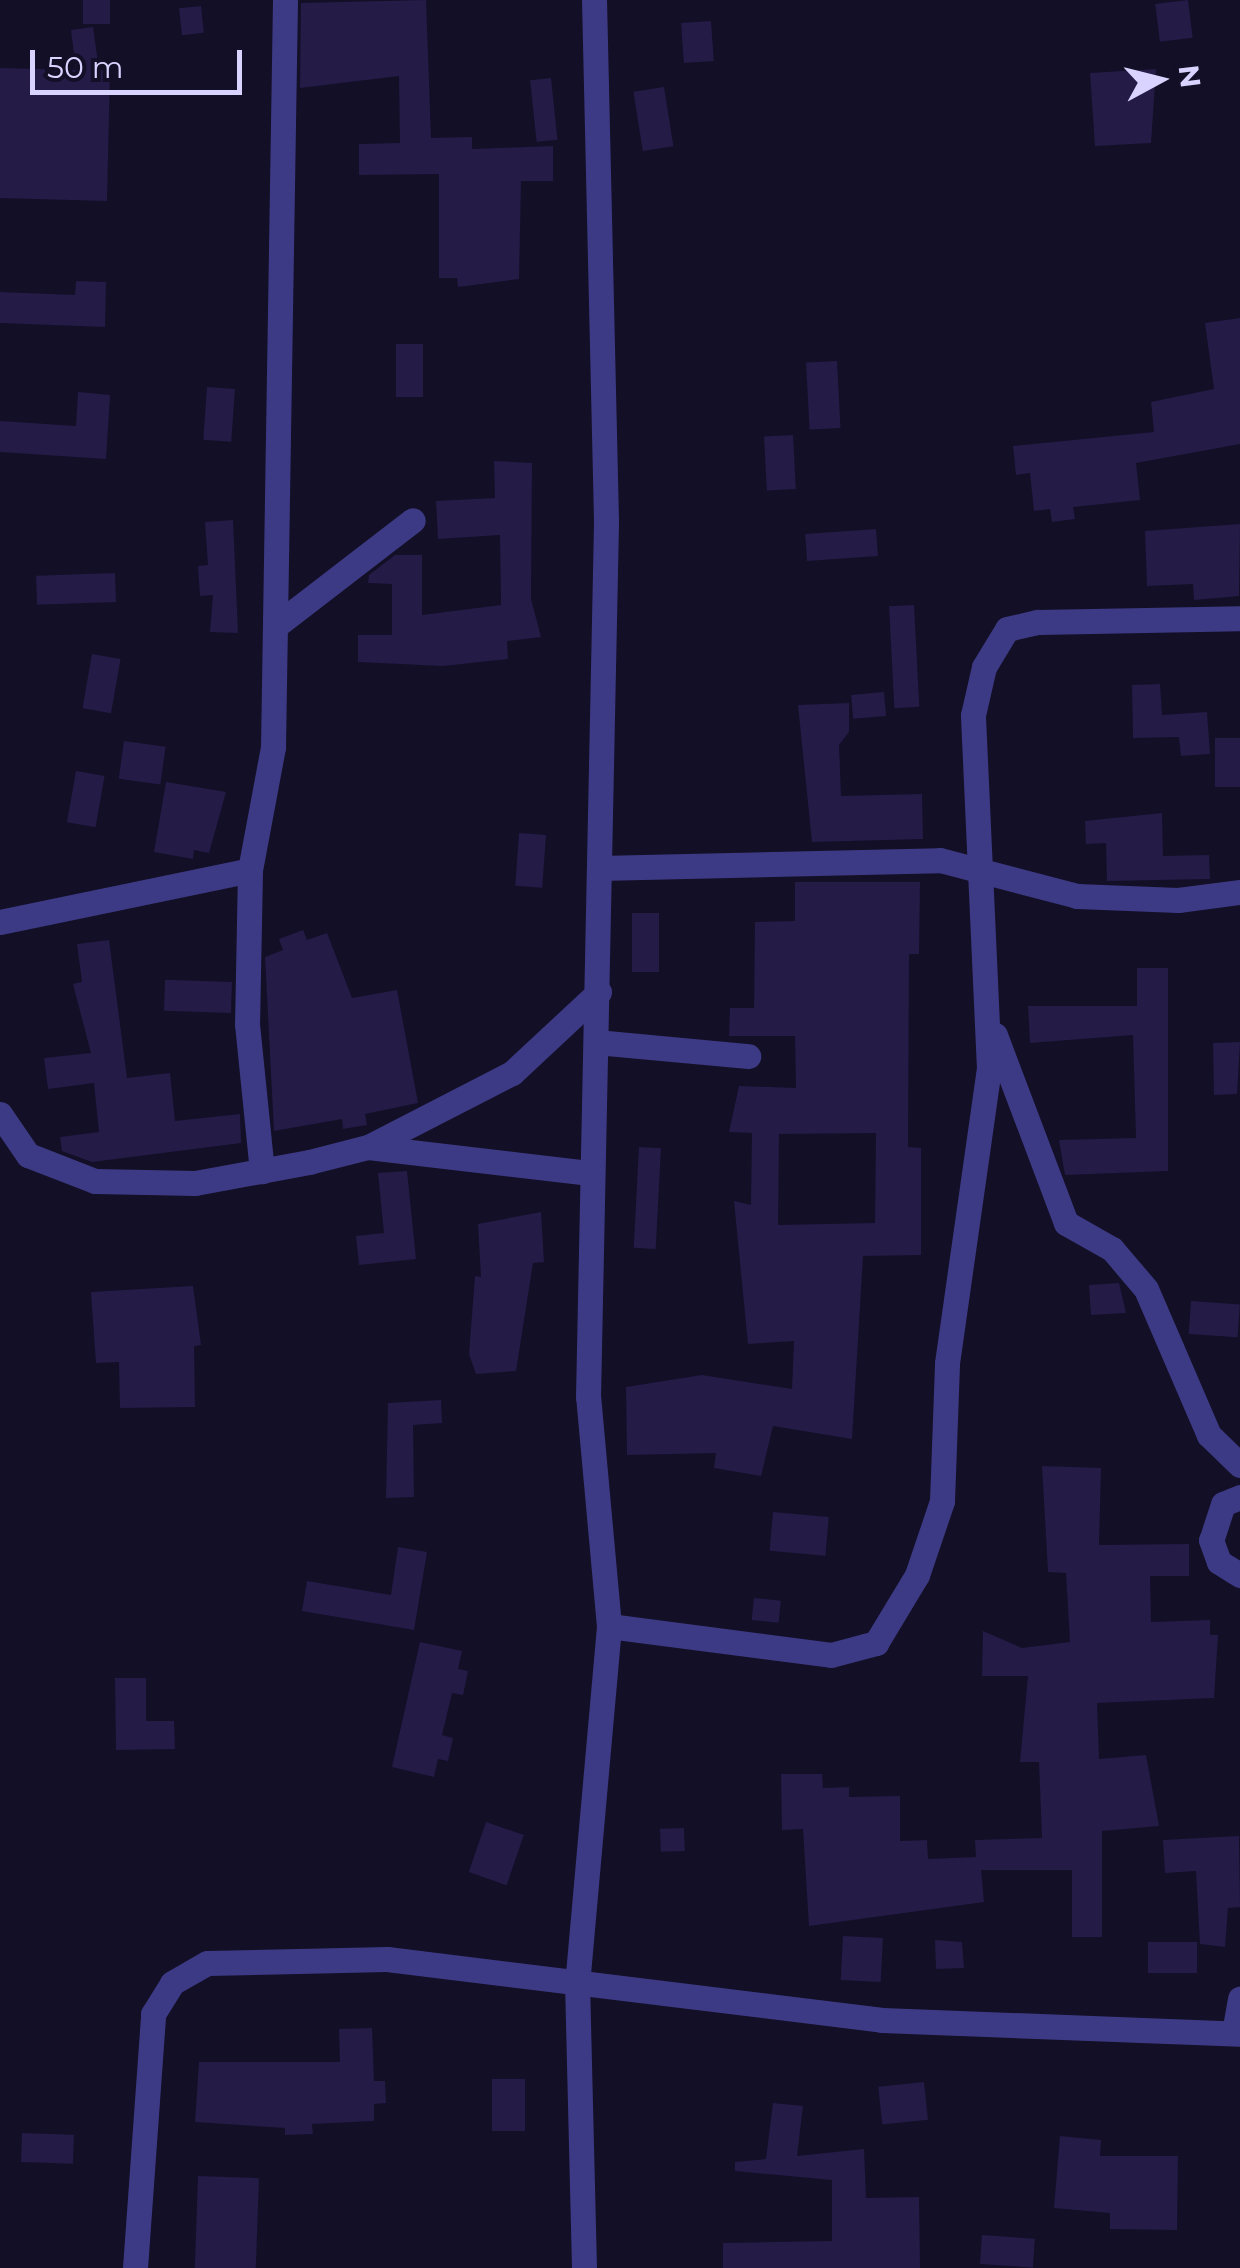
<!DOCTYPE html>
<html>
<head>
<meta charset="utf-8">
<style>
  body { margin:0 }
  #map { position:relative; width:1240px; height:2268px; overflow:hidden; background:#130f26; font-family:Montserrat,sans-serif }
  div>[style] { position:absolute }
  .building>* { inset:0; background:#241b47; transform-origin:0 0 }
  .minor>* { height:25px; margin:-12.5px; padding:0 12.5px; transform-origin:12.5px; border-radius:12.5px; background:#3d3a85 }
  span { translate:-50% -50%; white-space:nowrap; text-align:center; line-height:1.15; -webkit-text-stroke:8px #130f26; paint-order:stroke }
  .north { position:absolute; left:1110px; top:30px; width:100px; height:100px; -webkit-text-stroke:8px #130f26; paint-order:stroke; rotate:83deg; font-size:28px; font-weight:700; line-height:40px; text-align:center; color:#d9d4ff }
  .north::after { content:''; display:block; margin:auto; width:35px; height:45px; background:#d9d4ff; clip-path:polygon(50% 0,100% 100%,50% 72%,0 100%) }
  .scale { position:absolute; left:30px; top:50px; width:212px; height:45px; box-sizing:border-box; border:5px solid #d9d4ff; border-top:0; padding-left:12px; font-size:30px; line-height:35px; white-space:nowrap; color:#d9d4ff; -webkit-text-stroke:8px #130f26; paint-order:stroke }
</style>
</head>
<body>
<div id="map">
  <div class="building">
    <i style="left:83px;top:0;width:27px;height:24px"></i>
    <i style="clip-path:polygon(426px 0,431px 138px,472px 137px,472px 149px,553px 146px,553px 181px,521px 181px,519px 279px,458px 287px,457px 278px,439px 278px,439px 174px,359px 175px,359px 144px,400px 143px,399px 76px,300px 88px,301px 3px)"></i>
    <i style="left:1188px;top:0;width:38px;height:33px;rotate:83deg"></i>
    <i style="left:201px;top:6px;width:27px;height:22px;rotate:84deg"></i>
    <i style="left:711px;top:21px;width:40px;height:30px;rotate:86deg"></i>
    <i style="clip-path:polygon(93px 27px,99px 70px,110px 70px,107px 201px,0 198px,0 68px,76px 70px,71px 30px)"></i>
    <i style="clip-path:polygon(1156px 69px,1151px 143px,1095px 146px,1090px 73px)"></i>
    <i style="left:551px;top:78px;width:62px;height:21px;rotate:84deg"></i>
    <i style="left:664px;top:87px;width:60px;height:31px;rotate:81deg"></i>
    <i style="clip-path:polygon(76px 281px,106px 282px,105px 327px,0 323px,0 292px,75px 295px)"></i>
    <i style="clip-path:polygon(1240px 318px,1240px 444px,1136px 463px,1140px 500px,1073px 507px,1075px 519px,1052px 522px,1050px 509px,1034px 511px,1030px 473px,1016px 475px,1013px 446px,1154px 432px,1151px 402px,1214px 389px,1205px 323px)"></i>
    <i style="left:396px;top:344px;width:27px;height:53px"></i>
    <i style="left:837px;top:361px;width:67px;height:31px;rotate:87deg"></i>
    <i style="left:207px;top:387px;width:28px;height:53px;rotate:4deg"></i>
    <i style="clip-path:polygon(78px 392px,110px 395px,106px 459px,0 452px,0 421px,76px 426px)"></i>
    <i style="left:793px;top:435px;width:54px;height:29px;rotate:87deg"></i>
    <i style="clip-path:polygon(494px 461px,532px 463px,531px 599px,541px 637px,507px 641px,508px 659px,443px 666px,358px 662px,358px 635px,392px 635px,392px 584px,368px 583px,369px 575px,395px 555px,422px 555px,422px 615px,501px 605px,500px 535px,438px 539px,436px 501px,495px 498px)"></i>
    <i style="clip-path:polygon(233px 520px,238px 633px,210px 632px,213px 595px,200px 596px,198px 566px,208px 565px,205px 522px)"></i>
    <i style="clip-path:polygon(1240px 524px,1239px 596px,1194px 600px,1193px 584px,1147px 586px,1145px 531px)"></i>
    <i style="left:876px;top:529px;width:27px;height:71px;rotate:86deg"></i>
    <i style="left:115px;top:573px;width:29px;height:79px;rotate:88deg"></i>
    <i style="left:914px;top:605px;width:102px;height:25px;rotate:87deg"></i>
    <i style="left:92px;top:654px;width:29px;height:55px;rotate:10deg"></i>
    <i style="clip-path:polygon(1160px 684px,1162px 715px,1207px 712px,1210px 754px,1181px 756px,1179px 737px,1133px 738px,1132px 685px)"></i>
    <i style="left:884px;top:692px;width:24px;height:33px;rotate:85deg"></i>
    <i style="clip-path:polygon(849px 703px,849px 732px,839px 745px,841px 796px,922px 794px,923px 839px,812px 842px,798px 705px)"></i>
    <i style="left:1240px;top:738px;width:49px;height:25px;rotate:90deg"></i>
    <i style="left:124px;top:741px;width:42px;height:38px;rotate:8deg"></i>
    <i style="left:76px;top:771px;width:29px;height:52px;rotate:10deg"></i>
    <i style="clip-path:polygon(166px 782px,226px 792px,209px 853px,194px 850px,193px 859px,154px 852px)"></i>
    <i style="clip-path:polygon(1162px 813px,1163px 856px,1209px 855px,1210px 879px,1107px 881px,1106px 843px,1086px 844px,1085px 821px)"></i>
    <i style="left:519px;top:833px;width:27px;height:53px;rotate:4deg"></i>
    <i style="clip-path:polygon(evenodd,795px 882px,920px 882px,919px 954px,909px 954px,908px 1147px,921px 1148px,921px 1255px,863px 1256px,852px 1439px,773px 1426px,761px 1476px,714px 1468px,716px 1453px,627px 1455px,626px 1387px,702px 1375px,792px 1389px,794px 1341px,748px 1344px,734px 1201px,751px 1205px,752px 1133px,729px 1132px,739px 1086px,796px 1088px,795px 1036px,729px 1036px,730px 1008px,754px 1008px,755px 922px,795px 921px,795px 882px,876px 1133px,875px 1223px,778px 1225px,779px 1134px,876px 1133px)"></i>
    <i style="left:632px;top:913px;width:27px;height:59px"></i>
    <i style="clip-path:polygon(303px 930px,307px 940px,327px 933px,352px 998px,397px 990px,418px 1103px,365px 1114px,367px 1125px,343px 1129px,342px 1119px,274px 1131px,265px 957px,283px 950px,279px 939px)"></i>
    <i style="clip-path:polygon(109px 940px,127px 1078px,170px 1073px,175px 1121px,240px 1114px,241px 1143px,92px 1162px,62px 1151px,60px 1137px,99px 1132px,94px 1083px,48px 1089px,44px 1058px,91px 1053px,73px 984px,82px 982px,77px 944px)"></i>
    <i style="clip-path:polygon(1137px 968px,1168px 968px,1168px 1171px,1065px 1175px,1059px 1140px,1136px 1138px,1133px 1035px,1030px 1043px,1028px 1006px,1137px 1006px)"></i>
    <i style="left:232px;top:982px;width:31px;height:67px;rotate:92deg"></i>
    <i style="clip-path:polygon(1240px 1042px,1237px 1094px,1214px 1095px,1213px 1043px)"></i>
    <i style="left:639px;top:1147px;width:22px;height:101px;rotate:3deg"></i>
    <i style="clip-path:polygon(407px 1171px,416px 1259px,359px 1265px,356px 1236px,384px 1233px,378px 1173px)"></i>
    <i style="clip-path:polygon(541px 1212px,544px 1262px,533px 1263px,516px 1371px,476px 1374px,469px 1354px,475px 1276px,481px 1277px,478px 1224px)"></i>
    <i style="clip-path:polygon(1119px 1283px,1126px 1313px,1091px 1315px,1089px 1285px)"></i>
    <i style="clip-path:polygon(193px 1286px,201px 1345px,194px 1346px,195px 1407px,120px 1408px,119px 1362px,96px 1363px,91px 1292px)"></i>
    <i style="left:1191px;top:1301px;width:49px;height:33px;rotate:4deg"></i>
    <i style="clip-path:polygon(441px 1400px,442px 1423px,413px 1425px,414px 1497px,386px 1498px,388px 1403px)"></i>
    <i style="clip-path:polygon(1042px 1466px,1101px 1468px,1099px 1545px,1189px 1544px,1189px 1576px,1150px 1576px,1151px 1622px,1210px 1620px,1210px 1635px,1218px 1635px,1214px 1698px,1097px 1703px,1099px 1759px,1146px 1755px,1159px 1826px,1102px 1831px,1102px 1937px,1072px 1937px,1072px 1870px,981px 1870px,984px 1902px,809px 1926px,803px 1829px,782px 1830px,781px 1774px,822px 1774px,823px 1788px,849px 1787px,849px 1797px,900px 1796px,900px 1841px,927px 1840px,928px 1859px,976px 1857px,975px 1840px,1042px 1838px,1039px 1762px,1020px 1762px,1028px 1676px,982px 1676px,983px 1631px,1022px 1648px,1070px 1642px,1066px 1573px,1048px 1572px)"></i>
    <i style="left:773px;top:1512px;width:56px;height:39px;rotate:5deg"></i>
    <i style="clip-path:polygon(398px 1547px,427px 1552px,414px 1630px,302px 1611px,307px 1581px,391px 1595px)"></i>
    <i style="left:754px;top:1598px;width:27px;height:22px;rotate:6deg"></i>
    <i style="clip-path:polygon(420px 1642px,462px 1651px,458px 1669px,468px 1671px,463px 1695px,452px 1693px,442px 1735px,453px 1738px,448px 1761px,438px 1759px,434px 1777px,392px 1767px)"></i>
    <i style="clip-path:polygon(115px 1678px,146px 1678px,146px 1721px,174px 1721px,175px 1749px,116px 1750px)"></i>
    <i style="left:486px;top:1822px;width:40px;height:53px;rotate:19deg"></i>
    <i style="left:684px;top:1828px;width:23px;height:24px;rotate:88deg"></i>
    <i style="clip-path:polygon(1239px 1836px,1240px 1907px,1228px 1908px,1225px 1947px,1200px 1944px,1196px 1871px,1165px 1873px,1163px 1840px)"></i>
    <i style="left:843px;top:1936px;width:40px;height:44px;rotate:3deg"></i>
    <i style="clip-path:polygon(935px 1940px,962px 1942px,964px 1968px,936px 1969px)"></i>
    <i style="left:1197px;top:1942px;width:31px;height:49px;rotate:90deg"></i>
    <i style="clip-path:polygon(372px 2028px,374px 2081px,385px 2081px,386px 2103px,374px 2104px,374px 2121px,312px 2124px,313px 2134px,285px 2135px,285px 2128px,195px 2122px,199px 2062px,340px 2062px,339px 2029px)"></i>
    <i style="left:492px;top:2079px;width:33px;height:52px"></i>
    <i style="left:924px;top:2082px;width:38px;height:46px;rotate:84deg"></i>
    <i style="clip-path:polygon(773px 2103px,803px 2106px,797px 2156px,864px 2149px,866px 2198px,919px 2197px,920px 2268px,723px 2268px,723px 2243px,832px 2241px,832px 2180px,735px 2171px,735px 2162px,766px 2159px)"></i>
    <i style="left:22px;top:2133px;width:52px;height:29px;rotate:2deg"></i>
    <i style="clip-path:polygon(1060px 2136px,1101px 2140px,1100px 2156px,1178px 2156px,1177px 2230px,1110px 2229px,1110px 2213px,1054px 2208px)"></i>
    <i style="left:198px;top:2176px;width:61px;height:92px;rotate:2deg"></i>
    <i style="left:982px;top:2235px;width:53px;height:29px;rotate:4deg"></i>
  </div>
  <div class="minor">
    <i style="left:278px;top:624px;width:170px;rotate:-37.6deg"></i>
    <i style="left:599px;top:868px;width:341px;rotate:-1.3deg"></i>
    <i style="left:940px;top:860px;width:142px;rotate:14.7deg"></i>
    <i style="left:1077px;top:896px;width:101px;rotate:2.3deg"></i>
    <i style="left:1178px;top:900px;width:63px;rotate:-7.4deg"></i>
    <i style="left:250px;top:870px;width:154px;rotate:91.1deg"></i>
    <i style="left:247px;top:1024px;width:148px;rotate:84.2deg"></i>
    <i style="left:0;top:922px;width:255px;rotate:-11.7deg"></i>
    <i style="left:250px;top:870px;width:125px;rotate:-79.4deg"></i>
    <i style="left:273px;top:747px;width:747px;rotate:-89.08deg"></i>
    <i style="left:995px;top:1035px;width:201px;rotate:69.3deg"></i>
    <i style="left:1066px;top:1223px;width:53px;rotate:29.5deg"></i>
    <i style="left:1112px;top:1249px;width:52px;rotate:49.6deg"></i>
    <i style="left:1146px;top:1289px;width:159px;rotate:66.7deg"></i>
    <i style="left:1209px;top:1435px;width:43px;rotate:44.1deg"></i>
    <i style="left:596px;top:1042px;width:153px;rotate:5.3deg"></i>
    <i style="left:0;top:1114px;width:50px;rotate:55.7deg"></i>
    <i style="left:28px;top:1155px;width:72px;rotate:21.2deg"></i>
    <i style="left:95px;top:1181px;width:100px;rotate:1.1deg"></i>
    <i style="left:195px;top:1183px;width:116px;rotate:-10.4deg"></i>
    <i style="left:309px;top:1162px;width:61px;rotate:-14.3deg"></i>
    <i style="left:368px;top:1147px;width:162px;rotate:-27.2deg"></i>
    <i style="left:512px;top:1073px;width:119px;rotate:-43deg"></i>
    <i style="left:368px;top:1147px;width:224px;rotate:6.7deg"></i>
    <i style="left:1240px;top:1497px;width:18px;rotate:158deg"></i>
    <i style="left:1223px;top:1504px;width:38px;rotate:108deg"></i>
    <i style="left:1211px;top:1540px;width:23px;rotate:70deg"></i>
    <i style="left:1219px;top:1562px;width:25px;rotate:32deg"></i>
    <i style="left:609px;top:1626px;width:224px;rotate:7.4deg"></i>
    <i style="left:831px;top:1655px;width:47px;rotate:-14.9deg"></i>
    <i style="left:876px;top:1643px;width:79px;rotate:-58.9deg"></i>
    <i style="left:917px;top:1575px;width:78px;rotate:-71.3deg"></i>
    <i style="left:942px;top:1501px;width:138px;rotate:-87.9deg"></i>
    <i style="left:947px;top:1363px;width:297px;rotate:-81.9deg"></i>
    <i style="left:989px;top:1069px;width:354px;rotate:-92.6deg"></i>
    <i style="left:973px;top:715px;width:49px;rotate:-77.1deg"></i>
    <i style="left:984px;top:667px;width:44px;rotate:-58.8deg"></i>
    <i style="left:1007px;top:629px;width:32px;rotate:-13deg"></i>
    <i style="left:1038px;top:622px;width:202px;rotate:-1.1deg"></i>
    <i style="left:1234px;top:2033px;width:35px;rotate:-80deg"></i>
    <i style="left:135px;top:2268px;width:255px;rotate:-85.9deg"></i>
    <i style="left:153px;top:2014px;width:36px;rotate:-58deg"></i>
    <i style="left:172px;top:1983px;width:40px;rotate:-29.7deg"></i>
    <i style="left:207px;top:1963px;width:180px;rotate:-1.3deg"></i>
    <i style="left:387px;top:1959px;width:499px;rotate:7deg"></i>
    <i style="left:882px;top:2020px;width:358px;rotate:2.2deg"></i>
    <i style="left:584px;top:2268px;width:283px;rotate:-91.4deg"></i>
    <i style="left:577px;top:1985px;width:360px;rotate:-84.9deg"></i>
    <i style="left:609px;top:1626px;width:230px;rotate:-95.2deg"></i>
    <i style="left:588px;top:1397px;width:877px;rotate:-88.82deg"></i>
    <i style="left:606px;top:520px;width:520px;rotate:-91.32deg"></i>
  </div>
  <div class="north">N</div>
  <div class="scale">50 m</div>
</div>
</body>
</html>
